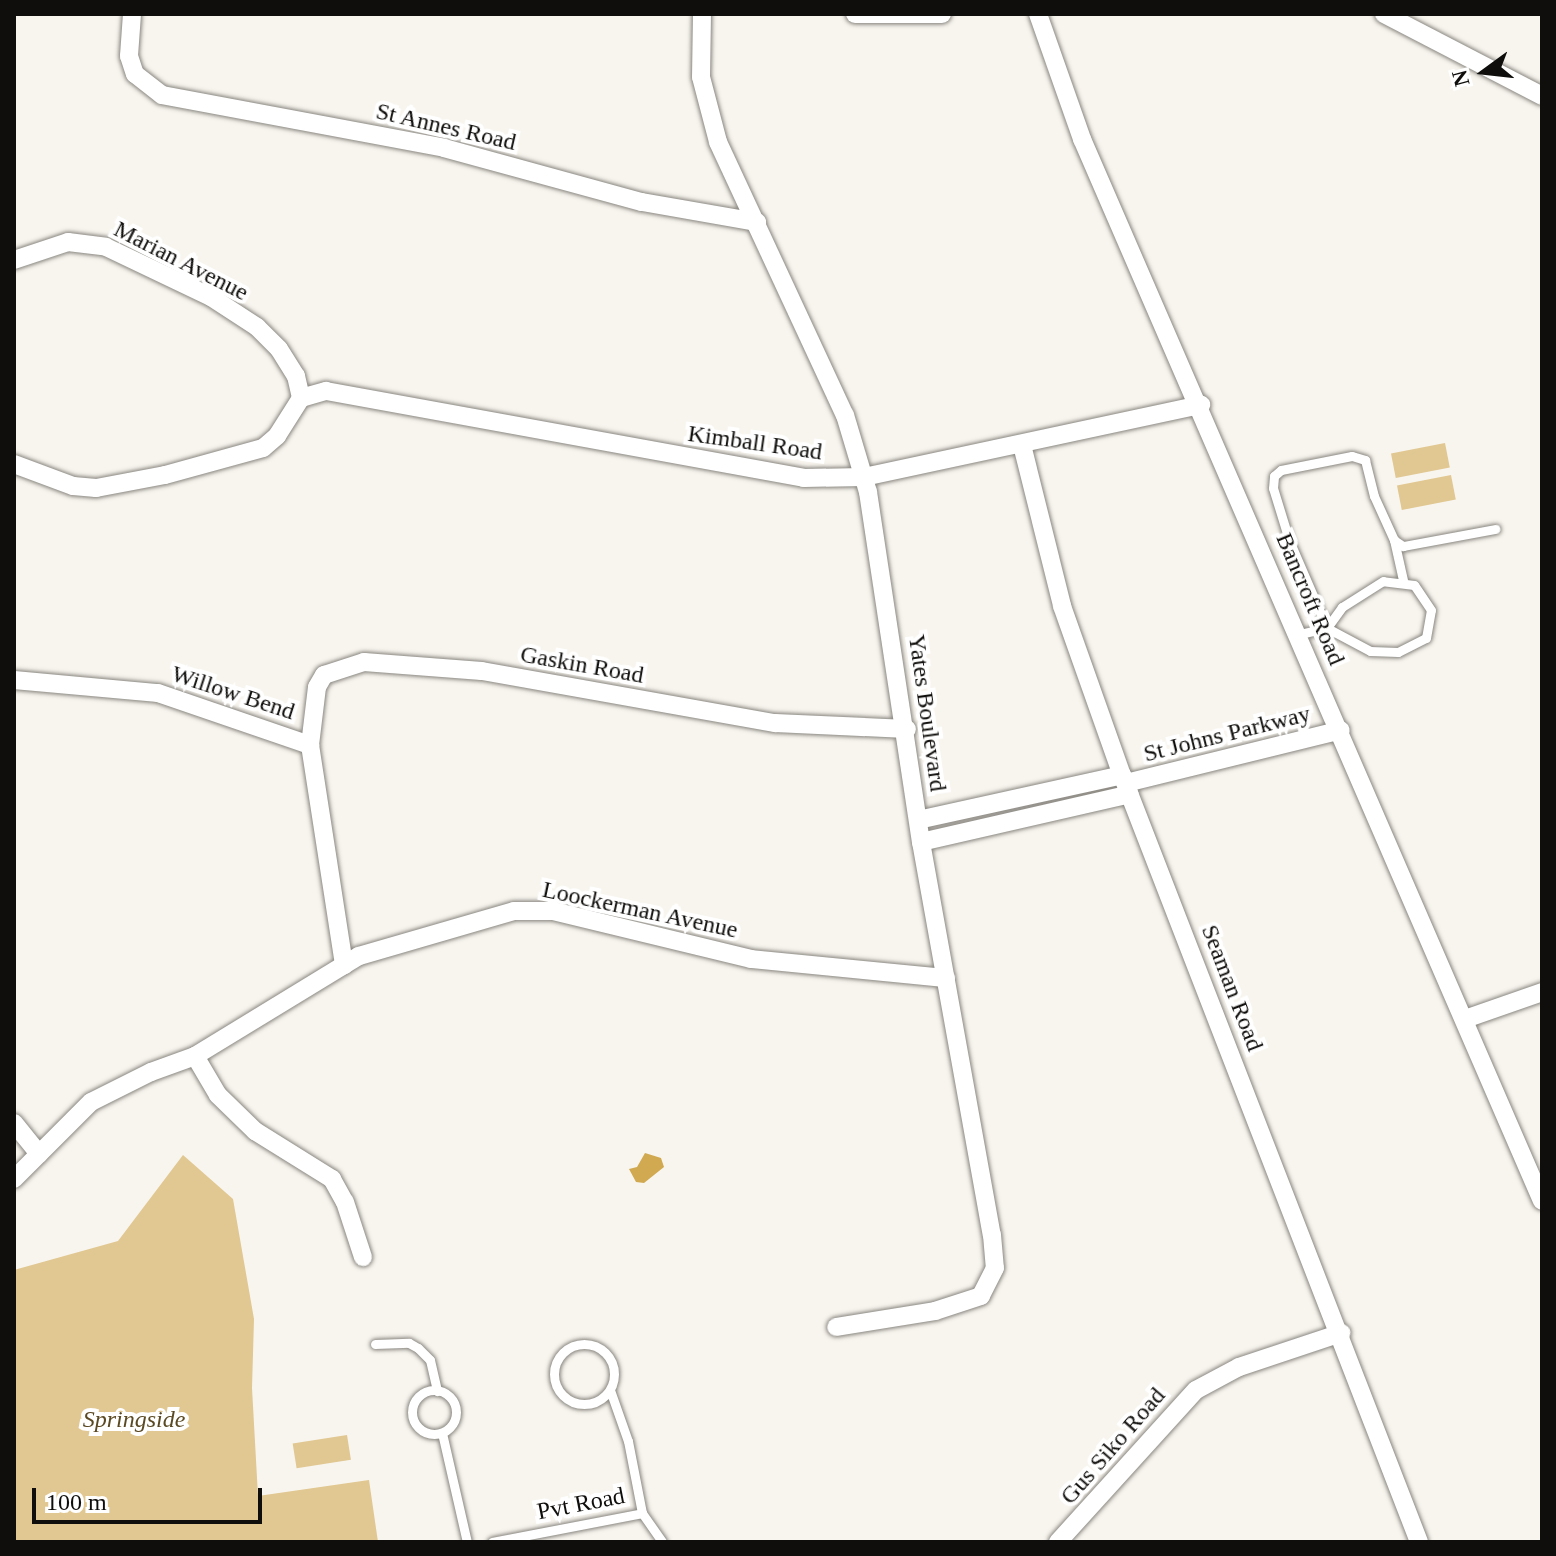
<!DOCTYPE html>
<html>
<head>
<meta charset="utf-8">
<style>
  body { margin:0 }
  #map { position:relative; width:1556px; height:1556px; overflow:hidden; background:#f8f5ee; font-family:"Times New Roman",serif }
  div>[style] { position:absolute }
  .green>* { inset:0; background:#e1c791; transform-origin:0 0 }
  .water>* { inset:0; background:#d1a950 }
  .roads { filter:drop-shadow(0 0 2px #898680) drop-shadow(0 0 2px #898680) }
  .service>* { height:9px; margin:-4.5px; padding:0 4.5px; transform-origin:4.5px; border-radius:4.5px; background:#fff }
  .service>.ring { margin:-4.5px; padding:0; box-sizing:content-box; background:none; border:9px solid #fff; border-radius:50% }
  .minor>* { height:18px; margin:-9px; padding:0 9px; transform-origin:9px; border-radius:9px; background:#fff }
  span { translate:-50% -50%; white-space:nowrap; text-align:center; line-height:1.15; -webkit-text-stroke:8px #fff; paint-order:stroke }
  .street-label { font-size:24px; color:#0f0e0c }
  .park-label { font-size:24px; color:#5a4923; font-style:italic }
  .frame { position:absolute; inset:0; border:16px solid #0f0e0c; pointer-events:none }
  .north { position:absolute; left:1444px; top:32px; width:80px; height:80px; -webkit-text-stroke:6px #fff; paint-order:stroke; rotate:255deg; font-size:22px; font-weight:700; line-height:32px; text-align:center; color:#0f0e0c }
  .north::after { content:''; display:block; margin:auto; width:28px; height:36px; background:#0f0e0c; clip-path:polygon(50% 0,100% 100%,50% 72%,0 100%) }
  .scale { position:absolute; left:32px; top:1488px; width:230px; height:36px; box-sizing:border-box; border:4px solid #0f0e0c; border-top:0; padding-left:10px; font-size:24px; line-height:28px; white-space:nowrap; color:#0f0e0c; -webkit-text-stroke:6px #fff; paint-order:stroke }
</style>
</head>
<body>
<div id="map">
  <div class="green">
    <i style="left:1445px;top:443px;width:25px;height:55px;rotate:79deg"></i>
    <i style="left:1451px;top:475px;width:25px;height:55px;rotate:79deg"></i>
    <i style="clip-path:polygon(183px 1155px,233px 1199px,254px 1319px,252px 1388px,258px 1496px,369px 1480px,378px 1542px,14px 1542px,14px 1270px,118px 1241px)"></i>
    <i style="left:347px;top:1435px;width:25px;height:55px;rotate:81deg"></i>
  </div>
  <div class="water">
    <i style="clip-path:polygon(645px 1153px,661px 1158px,664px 1167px,644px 1183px,636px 1182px,629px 1169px,637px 1167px)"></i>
  </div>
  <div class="roads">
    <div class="service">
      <i style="left:1394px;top:540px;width:41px;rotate:77.3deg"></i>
      <i style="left:1300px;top:634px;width:28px;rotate:-13deg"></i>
      <i style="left:1327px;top:628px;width:49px;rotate:28.1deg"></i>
      <i style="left:1370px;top:651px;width:28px;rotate:2deg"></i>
      <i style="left:1398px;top:652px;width:31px;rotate:-27deg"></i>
      <i style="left:1426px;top:638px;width:28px;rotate:-80deg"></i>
      <i style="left:1431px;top:610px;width:30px;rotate:-124deg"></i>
      <i style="left:1414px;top:585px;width:31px;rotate:-173deg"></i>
      <i style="left:1383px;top:581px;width:49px;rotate:147.6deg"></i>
      <i style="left:1342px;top:607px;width:26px;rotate:126deg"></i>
      <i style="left:1327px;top:628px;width:96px;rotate:-113.4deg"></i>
      <i style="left:1289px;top:540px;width:54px;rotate:-107.1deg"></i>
      <i style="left:1273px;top:488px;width:12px;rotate:-85deg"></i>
      <i style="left:1274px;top:476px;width:9px;rotate:-41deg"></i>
      <i style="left:1281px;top:470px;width:72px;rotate:-11.2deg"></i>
      <i style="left:1352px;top:456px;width:14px;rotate:17deg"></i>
      <i style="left:1365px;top:460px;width:37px;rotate:76deg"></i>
      <i style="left:1374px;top:496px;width:48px;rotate:65.6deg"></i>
      <i style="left:1394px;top:540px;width:11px;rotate:34deg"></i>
      <i style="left:1403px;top:546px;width:94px;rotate:-10.5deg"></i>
      <i class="ring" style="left:554px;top:1344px;width:51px;height:51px"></i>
      <i style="left:375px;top:1344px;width:34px;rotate:-2deg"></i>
      <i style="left:409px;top:1343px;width:10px;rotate:29deg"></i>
      <i style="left:418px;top:1348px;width:17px;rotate:45deg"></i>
      <i style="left:430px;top:1360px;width:32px;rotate:77deg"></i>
      <i style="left:610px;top:1390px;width:54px;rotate:70.6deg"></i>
      <i style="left:628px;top:1441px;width:73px;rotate:79deg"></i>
      <i style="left:642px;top:1513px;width:35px;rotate:55deg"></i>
      <i class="ring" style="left:412px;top:1390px;width:35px;height:35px"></i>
      <i style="left:442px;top:1433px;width:112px;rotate:77.1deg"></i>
      <i style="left:492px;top:1542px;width:153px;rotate:-10.9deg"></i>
    </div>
    <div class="minor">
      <i style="left:132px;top:14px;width:42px;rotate:94.1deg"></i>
      <i style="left:129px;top:56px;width:19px;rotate:72deg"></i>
      <i style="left:135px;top:74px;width:34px;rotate:38deg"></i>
      <i style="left:162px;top:95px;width:287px;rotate:10.6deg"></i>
      <i style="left:444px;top:148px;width:205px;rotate:15.3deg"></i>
      <i style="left:642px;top:202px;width:117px;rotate:9.9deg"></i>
      <i style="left:702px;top:14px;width:63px;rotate:90.9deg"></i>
      <i style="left:701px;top:77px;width:67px;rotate:75.3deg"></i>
      <i style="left:718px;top:142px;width:301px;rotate:65.1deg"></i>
      <i style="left:845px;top:415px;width:80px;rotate:73.4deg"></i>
      <i style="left:868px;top:492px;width:354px;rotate:81.4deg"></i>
      <i style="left:921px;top:842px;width:399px;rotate:79.8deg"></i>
      <i style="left:992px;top:1235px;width:33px;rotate:85deg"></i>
      <i style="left:995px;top:1268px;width:31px;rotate:117deg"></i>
      <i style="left:981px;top:1296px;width:48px;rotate:161.9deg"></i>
      <i style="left:935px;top:1311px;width:100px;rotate:170.8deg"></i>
      <i style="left:855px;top:14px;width:87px"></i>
      <i style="left:1038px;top:14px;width:133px;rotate:70.6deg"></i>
      <i style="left:1082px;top:139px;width:1157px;rotate:66.58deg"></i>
      <i style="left:1384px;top:14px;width:178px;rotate:27.4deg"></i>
      <i style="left:14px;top:260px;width:57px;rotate:-18.4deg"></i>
      <i style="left:68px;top:242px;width:38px;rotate:7deg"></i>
      <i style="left:106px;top:247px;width:116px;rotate:25.5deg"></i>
      <i style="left:211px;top:297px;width:55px;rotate:33.1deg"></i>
      <i style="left:257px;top:327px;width:31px;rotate:45deg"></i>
      <i style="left:279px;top:349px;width:32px;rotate:58deg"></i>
      <i style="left:296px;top:376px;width:23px;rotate:77deg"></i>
      <i style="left:301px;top:398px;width:45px;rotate:122.3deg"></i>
      <i style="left:277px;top:436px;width:18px;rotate:139deg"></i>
      <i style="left:263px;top:448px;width:102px;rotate:164.6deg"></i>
      <i style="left:165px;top:475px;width:70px;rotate:169.3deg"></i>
      <i style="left:96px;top:488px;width:23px;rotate:-175deg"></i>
      <i style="left:73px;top:486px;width:63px;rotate:-159.6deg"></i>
      <i style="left:301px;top:398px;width:26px;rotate:-16deg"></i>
      <i style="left:326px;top:391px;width:486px;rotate:10.3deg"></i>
      <i style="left:804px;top:478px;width:60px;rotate:-1deg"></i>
      <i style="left:864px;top:477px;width:345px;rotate:-12.1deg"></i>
      <i style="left:1022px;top:445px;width:166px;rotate:76deg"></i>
      <i style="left:1062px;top:606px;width:179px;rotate:70.5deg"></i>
      <i style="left:1122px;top:775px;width:822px;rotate:68.83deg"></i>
      <i style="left:14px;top:680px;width:145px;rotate:5.2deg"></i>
      <i style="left:158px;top:693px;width:161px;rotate:18.9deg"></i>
      <i style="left:310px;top:745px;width:223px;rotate:81.2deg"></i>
      <i style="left:310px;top:745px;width:58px;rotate:-83.1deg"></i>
      <i style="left:317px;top:687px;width:14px;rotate:-60deg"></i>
      <i style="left:324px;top:675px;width:42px;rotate:-18deg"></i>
      <i style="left:364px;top:662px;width:118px;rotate:4.4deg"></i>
      <i style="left:482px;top:671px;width:298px;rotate:10.1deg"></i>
      <i style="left:775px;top:723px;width:132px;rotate:2.6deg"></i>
      <i style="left:1126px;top:783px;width:221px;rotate:-13.8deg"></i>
      <i style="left:918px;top:820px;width:209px;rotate:-12.4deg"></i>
      <i style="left:921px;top:842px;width:214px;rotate:-12.9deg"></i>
      <i style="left:1465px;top:1019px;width:82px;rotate:-19.3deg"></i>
      <i style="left:195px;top:1056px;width:45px;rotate:59.5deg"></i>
      <i style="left:218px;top:1095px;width:52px;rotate:44.2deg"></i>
      <i style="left:255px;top:1131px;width:91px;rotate:31.9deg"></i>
      <i style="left:332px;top:1179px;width:26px;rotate:61deg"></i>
      <i style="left:345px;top:1202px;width:58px;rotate:71.9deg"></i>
      <i style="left:14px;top:1123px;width:40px;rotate:51deg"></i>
      <i style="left:14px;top:1179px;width:109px;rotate:-45deg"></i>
      <i style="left:91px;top:1102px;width:67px;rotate:-26.6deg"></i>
      <i style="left:151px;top:1072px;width:47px;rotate:-20deg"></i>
      <i style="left:195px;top:1056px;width:192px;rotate:-31.4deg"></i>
      <i style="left:359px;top:956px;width:161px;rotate:-16.2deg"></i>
      <i style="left:514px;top:911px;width:39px"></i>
      <i style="left:553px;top:911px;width:204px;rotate:13.6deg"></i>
      <i style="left:751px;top:959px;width:196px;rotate:5.6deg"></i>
      <i style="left:1058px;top:1542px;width:205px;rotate:-47.8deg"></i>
      <i style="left:1196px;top:1390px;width:49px;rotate:-28.1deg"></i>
      <i style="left:1239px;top:1367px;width:108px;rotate:-18.4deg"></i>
    </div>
  </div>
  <div class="street-label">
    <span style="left:446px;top:127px;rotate:13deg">St Annes Road</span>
    <span style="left:181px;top:261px;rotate:27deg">Marian Avenue</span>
    <span style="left:755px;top:443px;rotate:8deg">Kimball Road</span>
    <span style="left:1310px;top:599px;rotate:67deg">Bancroft Road</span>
    <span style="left:582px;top:665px;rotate:10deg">Gaskin Road</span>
    <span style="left:233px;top:693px;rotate:18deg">Willow Bend</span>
    <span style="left:927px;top:713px;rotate:82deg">Yates Boulevard</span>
    <span style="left:1227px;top:734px;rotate:-14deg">St Johns Parkway</span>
    <span style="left:640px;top:910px;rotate:12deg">Loockerman Avenue</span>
    <span style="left:1232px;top:988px;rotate:69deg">Seaman Road</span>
    <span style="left:1113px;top:1446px;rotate:-49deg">Gus Siko Road</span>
    <span style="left:581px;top:1504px;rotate:-11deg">Pvt Road</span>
  </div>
  <div class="park-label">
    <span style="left:134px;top:1420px">Springside</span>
  </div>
  <div class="frame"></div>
  <div class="north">N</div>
  <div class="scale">100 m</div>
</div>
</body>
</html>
